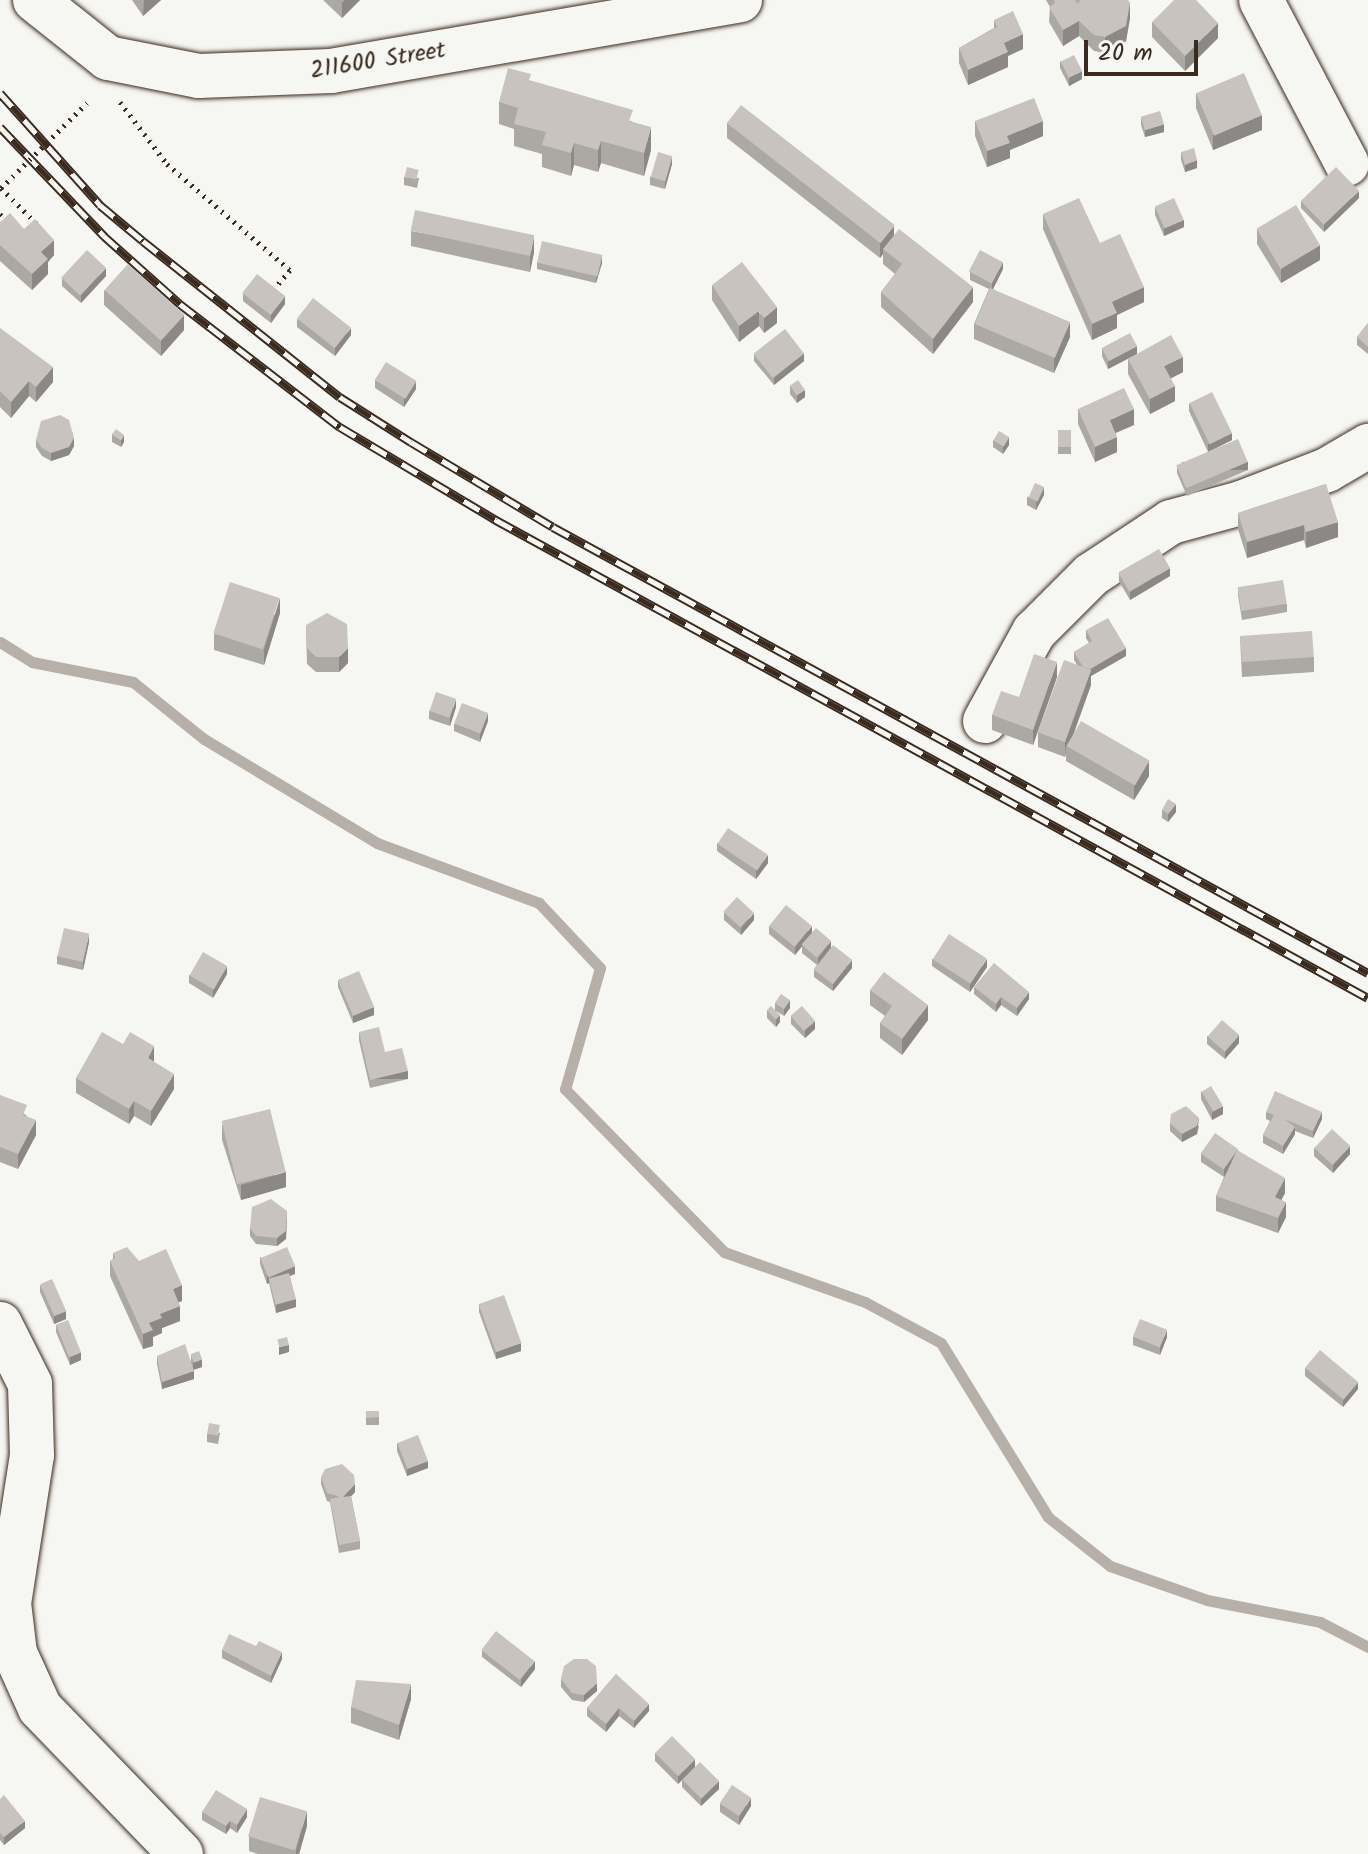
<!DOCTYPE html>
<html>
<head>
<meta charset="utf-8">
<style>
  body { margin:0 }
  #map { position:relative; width:1368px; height:1854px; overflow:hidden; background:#f6f6f2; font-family:Kalam,sans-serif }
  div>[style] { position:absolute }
  .stream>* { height:11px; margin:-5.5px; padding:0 5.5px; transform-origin:5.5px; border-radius:5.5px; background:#b6b0a9 }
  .path>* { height:5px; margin-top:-2.5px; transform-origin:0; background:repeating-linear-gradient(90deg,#3b2a1e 0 2px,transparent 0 8px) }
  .roads { filter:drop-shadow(0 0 2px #3b2a1e) drop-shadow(0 0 2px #3b2a1e) }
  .minor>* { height:44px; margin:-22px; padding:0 22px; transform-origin:22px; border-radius:22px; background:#f6f6f2 }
  .rail>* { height:9px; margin-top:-4.5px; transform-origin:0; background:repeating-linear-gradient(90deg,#f6f6f2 0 18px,#3b2a1e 0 36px); box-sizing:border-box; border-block:2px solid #3b2a1e }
  .path-bridge>* { height:5px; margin-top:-2.5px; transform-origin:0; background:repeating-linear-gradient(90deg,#3b2a1e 0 2px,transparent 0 8px) }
  .wall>* { inset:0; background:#aca8a3; transform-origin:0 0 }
  .shaded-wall>* { inset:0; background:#8c8885; transform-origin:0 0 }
  .building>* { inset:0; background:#c8c3be; transform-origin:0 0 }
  span { translate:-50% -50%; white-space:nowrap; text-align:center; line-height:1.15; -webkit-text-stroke:6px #f6f6f2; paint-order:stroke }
  .street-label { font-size:24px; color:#3b2a1e }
  .scale { position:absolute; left:1084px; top:40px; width:114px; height:36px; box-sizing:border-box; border:4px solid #3b2a1e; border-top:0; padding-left:10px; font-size:24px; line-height:28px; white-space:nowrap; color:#3b2a1e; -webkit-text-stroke:6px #f6f6f2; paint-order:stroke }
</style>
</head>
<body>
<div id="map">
  <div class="stream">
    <i style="left:0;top:642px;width:38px;rotate:32deg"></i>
    <i style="left:32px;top:662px;width:103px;rotate:11.2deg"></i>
    <i style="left:133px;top:682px;width:91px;rotate:38.8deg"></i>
    <i style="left:204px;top:739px;width:202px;rotate:31deg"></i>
    <i style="left:377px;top:843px;width:173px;rotate:20.3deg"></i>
    <i style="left:539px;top:903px;width:89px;rotate:46.8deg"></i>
    <i style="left:600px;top:968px;width:126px;rotate:106.1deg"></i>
    <i style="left:565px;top:1089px;width:228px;rotate:45.7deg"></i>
    <i style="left:724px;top:1252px;width:150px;rotate:19.5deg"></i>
    <i style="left:865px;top:1302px;width:86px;rotate:28.3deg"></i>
    <i style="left:941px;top:1343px;width:204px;rotate:58.4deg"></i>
    <i style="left:1048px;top:1517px;width:79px;rotate:38.3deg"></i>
    <i style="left:1110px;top:1566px;width:103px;rotate:19.3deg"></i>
    <i style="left:1207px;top:1600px;width:115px;rotate:11deg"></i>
    <i style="left:1320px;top:1622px;width:54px;rotate:27.5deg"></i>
  </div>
  <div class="path">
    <i style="left:120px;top:102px;width:78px;rotate:52.8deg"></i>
    <i style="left:167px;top:164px;width:162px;rotate:40.8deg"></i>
    <i style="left:290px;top:270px;width:23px;rotate:130deg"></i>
    <i style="left:1px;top:188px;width:51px;rotate:45deg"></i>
    <i style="left:0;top:214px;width:12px;rotate:42deg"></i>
  </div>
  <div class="roads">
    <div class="minor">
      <i style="left:35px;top:0;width:93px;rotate:38.5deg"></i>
      <i style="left:108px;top:58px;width:93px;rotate:11.2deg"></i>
      <i style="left:199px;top:76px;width:132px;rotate:-2.2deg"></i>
      <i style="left:331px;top:71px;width:415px;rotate:-9.8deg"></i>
      <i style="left:1261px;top:0;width:185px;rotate:62.3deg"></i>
      <i style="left:985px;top:721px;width:102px;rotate:-61.2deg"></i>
      <i style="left:1034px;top:632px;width:81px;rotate:-45deg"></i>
      <i style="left:1091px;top:575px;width:96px;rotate:-33.5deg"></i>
      <i style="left:1171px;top:522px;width:73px;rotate:-15.2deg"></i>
      <i style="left:1241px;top:503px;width:92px;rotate:-21deg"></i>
      <i style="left:1327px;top:470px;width:48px;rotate:-30.3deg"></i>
      <i style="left:0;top:1324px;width:67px;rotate:63.4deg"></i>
      <i style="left:30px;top:1384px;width:71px;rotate:88.4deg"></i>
      <i style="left:32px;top:1455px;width:150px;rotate:98.8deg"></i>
      <i style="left:9px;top:1603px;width:50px;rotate:83.2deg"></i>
      <i style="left:15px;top:1653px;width:60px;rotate:65.6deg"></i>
      <i style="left:40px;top:1708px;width:203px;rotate:46deg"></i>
    </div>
  </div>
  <div class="rail">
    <i style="left:0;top:93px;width:150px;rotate:48.2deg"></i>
    <i style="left:100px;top:205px;width:56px;rotate:39.9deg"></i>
    <i style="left:143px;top:241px;width:251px;rotate:38.4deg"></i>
    <i style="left:340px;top:397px;width:84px;rotate:32.4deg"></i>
    <i style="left:411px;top:442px;width:165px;rotate:30.9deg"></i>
    <i style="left:553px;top:527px;width:929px;rotate:28.69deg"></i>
    <i style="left:0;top:127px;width:151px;rotate:46.3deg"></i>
    <i style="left:104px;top:236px;width:102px;rotate:41.8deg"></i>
    <i style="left:180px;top:304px;width:202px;rotate:37.6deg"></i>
    <i style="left:340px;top:427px;width:182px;rotate:30.8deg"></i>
    <i style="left:496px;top:520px;width:994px;rotate:28.73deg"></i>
  </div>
  <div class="path-bridge">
    <i style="left:1px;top:188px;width:121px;rotate:-44.7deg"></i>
  </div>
  <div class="wall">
    <i style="clip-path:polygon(132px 0,161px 0,143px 16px)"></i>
    <i style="clip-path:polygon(323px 0,360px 0,342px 18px)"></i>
    <i style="clip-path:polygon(1046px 0,1128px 0,1130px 18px,1126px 41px,1105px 53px,1094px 51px,1079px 36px,1063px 46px,1049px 22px,1050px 7px)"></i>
    <i style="clip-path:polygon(994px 20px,1023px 49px,1008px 56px,1008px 67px,968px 85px,959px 63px,959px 48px,994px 28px)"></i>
    <i style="clip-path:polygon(1152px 22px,1218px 38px,1185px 71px,1152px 37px)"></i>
    <i style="clip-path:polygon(1060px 61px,1082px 79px,1069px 86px,1060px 68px)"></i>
    <i style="clip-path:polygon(531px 81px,633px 122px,651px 150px,644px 176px,601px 163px,598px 172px,574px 165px,571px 176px,542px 167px,542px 154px,514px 146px,514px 129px,499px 124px,499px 102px)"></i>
    <i style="clip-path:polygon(1196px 93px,1262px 130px,1213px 150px,1196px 108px)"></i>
    <i style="clip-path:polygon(1141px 117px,1164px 132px,1145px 137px,1141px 125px)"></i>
    <i style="clip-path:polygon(975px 121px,1043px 136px,1010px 150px,1010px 158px,987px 167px,975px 136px)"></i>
    <i style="clip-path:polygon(727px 123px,894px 236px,973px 302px,933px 354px,881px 307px,881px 292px,895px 274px,883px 264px,883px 254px,880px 258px,727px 138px)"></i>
    <i style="clip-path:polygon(1181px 152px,1197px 168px,1185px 172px,1181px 160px)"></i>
    <i style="clip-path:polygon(672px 164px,665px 189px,650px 185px,650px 177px)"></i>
    <i style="clip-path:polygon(404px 177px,419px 178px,417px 188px,404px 185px)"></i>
    <i style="clip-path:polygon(1359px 198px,1324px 232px,1301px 208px,1301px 201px)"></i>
    <i style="clip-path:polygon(1155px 207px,1184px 227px,1164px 236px,1155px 215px)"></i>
    <i style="clip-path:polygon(1043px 214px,1100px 243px,1144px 302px,1117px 315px,1117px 328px,1092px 340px,1043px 229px)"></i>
    <i style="clip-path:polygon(0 222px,24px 229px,54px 255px,48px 262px,48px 274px,32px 290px,0 261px)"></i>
    <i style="clip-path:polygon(1257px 229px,1320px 260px,1281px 283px,1257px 244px)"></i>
    <i style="clip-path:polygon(411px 231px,534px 252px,530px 272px,411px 246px)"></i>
    <i style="clip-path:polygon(537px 262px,602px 263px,596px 283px,537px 269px)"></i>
    <i style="clip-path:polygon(1003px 269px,993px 289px,1070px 337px,1054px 373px,974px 339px,974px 324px,989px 289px,970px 280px,970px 272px)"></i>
    <i style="clip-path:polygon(106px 276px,81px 303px,62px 286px,62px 278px)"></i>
    <i style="clip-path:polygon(712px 285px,777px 323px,764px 333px,759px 326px,739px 342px,712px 300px)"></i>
    <i style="clip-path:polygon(104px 290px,184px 330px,161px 356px,104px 305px)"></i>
    <i style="clip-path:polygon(243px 293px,285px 304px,271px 323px,243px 301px)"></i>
    <i style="clip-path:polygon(297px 319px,351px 335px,335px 356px,297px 327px)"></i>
    <i style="clip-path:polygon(1368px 323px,1368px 354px,1357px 345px,1357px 337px)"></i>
    <i style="clip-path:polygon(0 328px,53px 382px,36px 402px,29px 396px,11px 418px,0 407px)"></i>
    <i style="clip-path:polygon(1102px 348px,1137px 354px,1108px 369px,1102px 356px)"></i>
    <i style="clip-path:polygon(754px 354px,804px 361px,774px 385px,754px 361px)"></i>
    <i style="clip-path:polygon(1128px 359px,1183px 372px,1171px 378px,1175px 401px,1150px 414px,1128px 374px)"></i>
    <i style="clip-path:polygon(375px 380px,416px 389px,404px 407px,375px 388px)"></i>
    <i style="clip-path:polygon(790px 386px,805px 397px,797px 403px,790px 394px)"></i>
    <i style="clip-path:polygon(1189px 403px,1232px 440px,1208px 452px,1189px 411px)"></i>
    <i style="clip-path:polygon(1078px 409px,1134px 425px,1116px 433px,1117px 452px,1095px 462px,1078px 424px)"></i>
    <i style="left:1058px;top:430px;width:13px;height:24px"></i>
    <i style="clip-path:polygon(112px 434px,124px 442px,121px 447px,112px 442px)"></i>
    <i style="clip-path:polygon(36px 440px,74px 446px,69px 455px,51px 461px,42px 456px,36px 447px)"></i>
    <i style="clip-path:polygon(993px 440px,1009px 445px,1003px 454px,993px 447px)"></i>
    <i style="clip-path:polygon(1177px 466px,1248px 470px,1187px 496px,1177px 473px)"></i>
    <i style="clip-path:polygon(1326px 484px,1338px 537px,1306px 548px,1304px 540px,1247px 558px,1238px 529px,1238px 513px)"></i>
    <i style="clip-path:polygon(1044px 495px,1036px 510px,1027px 505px,1027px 497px)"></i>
    <i style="clip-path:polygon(1119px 573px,1170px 576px,1130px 600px,1119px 581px)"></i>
    <i style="clip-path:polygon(1238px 587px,1287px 604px,1287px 612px,1242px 620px,1238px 595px)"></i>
    <i style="clip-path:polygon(280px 613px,264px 665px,214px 650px,214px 634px)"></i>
    <i style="clip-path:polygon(306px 625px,348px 663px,339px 672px,316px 672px,307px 664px)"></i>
    <i style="clip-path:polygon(1086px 630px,1126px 656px,1091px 676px,1091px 685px,1073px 734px,1149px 776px,1134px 800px,1066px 761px,1066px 754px,1065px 757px,1038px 747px,1038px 732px,1077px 665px,1074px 660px,1074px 652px,1089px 643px,1086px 638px)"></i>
    <i style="clip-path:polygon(1240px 636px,1314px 657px,1314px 672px,1242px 677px)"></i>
    <i style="clip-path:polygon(1057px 677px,1033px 745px,992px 730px,992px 715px,1019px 697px)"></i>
    <i style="clip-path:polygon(456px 707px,450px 726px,429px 719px,429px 711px)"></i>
    <i style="clip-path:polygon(488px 721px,480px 742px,454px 731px,454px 724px)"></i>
    <i style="clip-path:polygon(1162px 810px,1176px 812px,1168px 822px,1162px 818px)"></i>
    <i style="clip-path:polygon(717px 843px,768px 863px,756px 879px,717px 851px)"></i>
    <i style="clip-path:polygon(724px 912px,754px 920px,741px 935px,724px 920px)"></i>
    <i style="clip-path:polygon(769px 926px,812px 932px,831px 947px,852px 968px,833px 991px,814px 977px,814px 969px,817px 965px,802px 953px,802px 946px,795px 955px,769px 934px)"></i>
    <i style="clip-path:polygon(89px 942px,83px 970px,57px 964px,57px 956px)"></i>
    <i style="clip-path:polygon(932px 959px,987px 967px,970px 992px,932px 966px)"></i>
    <i style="clip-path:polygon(227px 974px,213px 998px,189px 983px,189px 975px)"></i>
    <i style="clip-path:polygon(338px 980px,374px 1015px,353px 1023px,338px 987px)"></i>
    <i style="clip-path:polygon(974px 987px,1029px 999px,1017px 1016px,1001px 1005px,996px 1012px,974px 994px)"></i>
    <i style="clip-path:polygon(870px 990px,928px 1020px,902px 1055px,880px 1038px,880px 1023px,885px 1016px,870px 1005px)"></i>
    <i style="clip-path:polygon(775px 1003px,790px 1008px,784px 1016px,776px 1011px,780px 1022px,776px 1027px,767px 1018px,767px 1010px,775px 1010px)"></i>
    <i style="clip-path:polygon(791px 1016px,815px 1029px,805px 1038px,791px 1024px)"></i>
    <i style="clip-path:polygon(359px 1032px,408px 1079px,370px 1088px,359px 1040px)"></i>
    <i style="clip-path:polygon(1207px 1036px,1239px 1043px,1225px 1059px,1207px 1044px)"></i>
    <i style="clip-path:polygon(154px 1062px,174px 1089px,151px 1126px,134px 1116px,129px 1124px,76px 1093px,76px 1078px)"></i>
    <i style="clip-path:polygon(1201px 1091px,1223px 1114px,1212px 1120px,1201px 1099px)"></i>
    <i style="clip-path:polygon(0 1095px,27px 1116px,36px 1135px,18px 1169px,0 1162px)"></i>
    <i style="clip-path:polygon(1266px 1112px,1322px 1119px,1313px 1138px,1295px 1131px,1295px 1134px,1283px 1154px,1263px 1143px,1263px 1135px,1270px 1121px,1266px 1119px)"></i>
    <i style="clip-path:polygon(1170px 1123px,1199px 1126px,1197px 1134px,1182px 1142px,1170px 1131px)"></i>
    <i style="clip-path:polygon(222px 1124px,286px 1187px,241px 1200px,222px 1140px)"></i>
    <i style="clip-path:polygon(1314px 1148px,1350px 1154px,1333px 1173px,1314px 1156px)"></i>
    <i style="clip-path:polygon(1238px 1151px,1285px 1193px,1281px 1200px,1286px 1217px,1278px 1233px,1216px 1211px,1216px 1196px,1224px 1177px,1201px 1162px,1201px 1154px)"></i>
    <i style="clip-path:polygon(287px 1219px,286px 1239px,277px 1246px,256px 1244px,250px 1236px,250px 1228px)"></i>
    <i style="clip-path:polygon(113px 1253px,139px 1261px,182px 1301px,179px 1302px,180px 1321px,162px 1328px,162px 1333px,153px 1337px,153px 1346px,143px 1349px,110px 1276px,110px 1261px,113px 1259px)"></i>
    <i style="clip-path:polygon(260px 1257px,295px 1274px,290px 1276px,296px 1307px,276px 1313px,269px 1283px,267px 1284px,260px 1264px)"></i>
    <i style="clip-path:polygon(40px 1285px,66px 1319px,54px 1324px,40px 1292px)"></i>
    <i style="clip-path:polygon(479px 1304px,521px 1351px,496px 1359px,479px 1312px)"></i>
    <i style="clip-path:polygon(56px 1324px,81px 1360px,70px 1365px,56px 1332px)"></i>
    <i style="clip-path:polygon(1133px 1337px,1167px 1337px,1160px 1355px,1133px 1345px)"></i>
    <i style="clip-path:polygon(191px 1354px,202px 1367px,193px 1370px,194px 1379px,162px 1389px,157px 1364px,157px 1356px,191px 1361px)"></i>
    <i style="clip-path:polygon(1305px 1368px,1358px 1389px,1343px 1407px,1305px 1376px)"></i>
    <i style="left:366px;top:1411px;width:13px;height:14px"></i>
    <i style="clip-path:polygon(220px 1433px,218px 1444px,207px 1442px,207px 1434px)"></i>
    <i style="clip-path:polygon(397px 1443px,428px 1468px,407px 1476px,397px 1451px)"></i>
    <i style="clip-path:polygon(321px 1477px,355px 1492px,351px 1496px,360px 1541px,360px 1549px,339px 1553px,330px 1502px,327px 1501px,321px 1484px)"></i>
    <i style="clip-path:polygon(256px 1646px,282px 1659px,271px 1683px,222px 1658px,222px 1650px)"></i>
    <i style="clip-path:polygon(482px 1650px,535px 1669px,521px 1687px,482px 1657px)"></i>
    <i style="clip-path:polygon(616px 1674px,649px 1711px,634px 1728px,619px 1716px,606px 1732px,587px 1716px,587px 1708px)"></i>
    <i style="clip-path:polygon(561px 1679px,597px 1691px,584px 1702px,572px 1700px,561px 1687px)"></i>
    <i style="clip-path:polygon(411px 1699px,399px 1740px,351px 1723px,351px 1707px)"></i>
    <i style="clip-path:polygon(655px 1753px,695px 1767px,719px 1789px,701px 1806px,682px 1787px,682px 1780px,678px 1784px,655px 1761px)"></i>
    <i style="clip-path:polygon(0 1799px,25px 1828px,4px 1845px,0 1840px)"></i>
    <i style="clip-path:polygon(720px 1804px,751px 1806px,739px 1825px,720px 1812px)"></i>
    <i style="clip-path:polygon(202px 1812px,247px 1817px,237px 1833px,230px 1828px,226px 1834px,202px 1820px)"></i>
    <i style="clip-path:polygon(307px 1826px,299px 1854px,258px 1854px,249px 1851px,249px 1836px)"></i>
  </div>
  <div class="shaded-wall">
    <i style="clip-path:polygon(144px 0,161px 0,143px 16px)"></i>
    <i style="clip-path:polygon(345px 0,360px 0,342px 18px,342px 3px)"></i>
    <i style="clip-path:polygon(1130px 3px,1130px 18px,1126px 41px,1105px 53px,1105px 37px)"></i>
    <i style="clip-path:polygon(1079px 21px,1079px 36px,1063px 46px,1063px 30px)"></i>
    <i style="clip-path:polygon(1218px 23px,1218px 38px,1185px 71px,1185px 56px)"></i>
    <i style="clip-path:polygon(1023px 34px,1023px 49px,1008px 56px,1008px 67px,968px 85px,968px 70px,1004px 43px)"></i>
    <i style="clip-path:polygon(1082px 71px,1082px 79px,1069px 86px,1069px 78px)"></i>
    <i style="clip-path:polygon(1262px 115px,1262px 130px,1213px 150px,1213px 135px)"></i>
    <i style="clip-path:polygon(1043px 121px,1043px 136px,1010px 150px,1010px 158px,987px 167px,987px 151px,1007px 136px)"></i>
    <i style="clip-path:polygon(1164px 124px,1164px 132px,1145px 137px,1145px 130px)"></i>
    <i style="clip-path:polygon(651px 127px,651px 150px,644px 176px,644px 153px)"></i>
    <i style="clip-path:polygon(601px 141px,601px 163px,598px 172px,598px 150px)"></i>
    <i style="clip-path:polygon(574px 143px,574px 165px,571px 176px,571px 153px)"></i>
    <i style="clip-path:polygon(672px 156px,672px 164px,665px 189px,665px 182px)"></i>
    <i style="clip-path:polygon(1197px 160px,1197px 168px,1185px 172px,1185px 165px)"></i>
    <i style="clip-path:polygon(1359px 191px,1359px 198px,1324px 232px,1324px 224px)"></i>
    <i style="clip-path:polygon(1184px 220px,1184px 227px,1164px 236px,1164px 228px)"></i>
    <i style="clip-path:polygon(894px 226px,894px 241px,883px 249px,883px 254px,880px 258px,880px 243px)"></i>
    <i style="clip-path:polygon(534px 236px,534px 252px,530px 272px,530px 257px)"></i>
    <i style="clip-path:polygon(54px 240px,54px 255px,48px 262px,48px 274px,32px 290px,32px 274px,41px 252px)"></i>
    <i style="clip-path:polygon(1320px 245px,1320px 260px,1281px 283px,1281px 268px)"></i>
    <i style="clip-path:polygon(602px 255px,602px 263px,596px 283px,596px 276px)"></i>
    <i style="clip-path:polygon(1003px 262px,1003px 269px,992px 291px,992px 283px)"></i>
    <i style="clip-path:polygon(106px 268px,106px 276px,81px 303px,81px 295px)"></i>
    <i style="clip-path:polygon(973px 287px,973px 302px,933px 354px,933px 339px)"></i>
    <i style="clip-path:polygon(1144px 287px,1144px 302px,1117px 315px,1117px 328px,1092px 340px,1092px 324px,1112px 302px)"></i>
    <i style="clip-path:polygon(285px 296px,285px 304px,271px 323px,271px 315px)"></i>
    <i style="clip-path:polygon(777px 307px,777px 323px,764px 333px,764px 318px)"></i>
    <i style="clip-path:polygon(759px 311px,759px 326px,739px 342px,739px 326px)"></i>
    <i style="clip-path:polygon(184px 315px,184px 330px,161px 356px,161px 340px)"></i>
    <i style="clip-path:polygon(1070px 322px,1070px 337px,1054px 373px,1054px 358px)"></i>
    <i style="clip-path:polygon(351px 328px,351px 335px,335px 356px,335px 348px)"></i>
    <i style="clip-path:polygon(1137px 346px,1137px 354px,1108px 369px,1108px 361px)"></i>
    <i style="clip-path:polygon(804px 353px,804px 361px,774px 385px,774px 378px)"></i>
    <i style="clip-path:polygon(1183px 357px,1183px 372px,1164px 382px,1164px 366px)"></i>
    <i style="clip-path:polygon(53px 367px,53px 382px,36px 402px,36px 387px)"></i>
    <i style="clip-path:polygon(29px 381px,29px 396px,11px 418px,11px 402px)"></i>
    <i style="clip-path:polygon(416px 381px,416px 389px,404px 407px,404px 399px)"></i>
    <i style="clip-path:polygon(1175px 386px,1175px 401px,1150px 414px,1150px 399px)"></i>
    <i style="clip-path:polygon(805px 390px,805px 397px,797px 403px,797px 395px)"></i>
    <i style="clip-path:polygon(1134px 409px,1134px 425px,1110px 435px,1110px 420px)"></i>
    <i style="clip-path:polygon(1232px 433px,1232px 440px,1208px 452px,1208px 444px)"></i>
    <i style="clip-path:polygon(124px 435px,124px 442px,121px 447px,121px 440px)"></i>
    <i style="clip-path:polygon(1009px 437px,1009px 445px,1003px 454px,1003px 447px)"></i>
    <i style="clip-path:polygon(1117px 437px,1117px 452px,1095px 462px,1095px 447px)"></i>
    <i style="clip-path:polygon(74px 438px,74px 446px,69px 455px,51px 461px,51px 453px)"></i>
    <i style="left:1248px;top:462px;width:8px;height:66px;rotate:90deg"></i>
    <i style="clip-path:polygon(1044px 487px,1044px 495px,1036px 510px,1036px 502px)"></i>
    <i style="clip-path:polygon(1338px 522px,1338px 537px,1306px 548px,1306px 532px)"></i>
    <i style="clip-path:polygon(1304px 525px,1304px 540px,1247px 558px,1247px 542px)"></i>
    <i style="clip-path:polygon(1170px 568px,1170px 576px,1130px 600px,1130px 592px)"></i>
    <i style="clip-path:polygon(280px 598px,280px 613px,264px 665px,264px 650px)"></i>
    <i style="clip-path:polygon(348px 648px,348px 663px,339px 672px,339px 657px)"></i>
    <i style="clip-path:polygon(1126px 648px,1126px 656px,1091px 676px,1091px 685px,1069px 747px,1066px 746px,1065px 757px,1065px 742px,1086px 672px)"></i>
    <i style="clip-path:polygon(1057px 662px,1057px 677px,1033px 745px,1033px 730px)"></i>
    <i style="clip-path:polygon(456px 699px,456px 707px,450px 726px,450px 718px)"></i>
    <i style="clip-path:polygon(488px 713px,488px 721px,480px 742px,480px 734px)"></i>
    <i style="clip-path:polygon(1149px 761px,1149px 776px,1134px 800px,1134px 785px)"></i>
    <i style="clip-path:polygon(1176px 804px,1176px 812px,1168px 822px,1168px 814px)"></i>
    <i style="clip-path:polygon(768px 855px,768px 863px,756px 879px,756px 871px)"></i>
    <i style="clip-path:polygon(754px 913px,754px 920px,741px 935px,741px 928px)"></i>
    <i style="clip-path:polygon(812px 926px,812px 934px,795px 955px,795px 947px)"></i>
    <i style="clip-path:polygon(89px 934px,89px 942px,83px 970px,83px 962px)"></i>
    <i style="clip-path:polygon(831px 941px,831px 949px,818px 965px,818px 958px)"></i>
    <i style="clip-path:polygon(987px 959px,987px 967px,970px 992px,970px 984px)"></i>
    <i style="clip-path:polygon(852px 960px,852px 968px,833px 991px,833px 984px)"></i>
    <i style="clip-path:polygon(227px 966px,227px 974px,213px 998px,213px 990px)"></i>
    <i style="clip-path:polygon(1029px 992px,1029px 999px,1017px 1016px,1017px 1008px)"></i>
    <i style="clip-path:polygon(1001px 997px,1001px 1005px,996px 1012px,996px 1004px)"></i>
    <i style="clip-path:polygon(790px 1000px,790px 1008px,784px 1016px,784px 1008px)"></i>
    <i style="clip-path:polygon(928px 1005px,928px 1020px,902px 1055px,902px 1039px)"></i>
    <i style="clip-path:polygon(374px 1007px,374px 1015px,353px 1023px,353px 1015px)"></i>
    <i style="clip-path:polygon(780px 1015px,780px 1022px,776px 1027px,776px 1019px)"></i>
    <i style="clip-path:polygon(815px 1021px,815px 1029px,805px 1038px,805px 1030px)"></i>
    <i style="clip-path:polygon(1239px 1035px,1239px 1043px,1225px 1059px,1225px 1051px)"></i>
    <i style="clip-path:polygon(154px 1046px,154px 1062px,148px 1058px)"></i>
    <i style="left:408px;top:1071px;width:8px;height:39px;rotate:90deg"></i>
    <i style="clip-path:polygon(174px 1074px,174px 1089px,151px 1126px,151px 1111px)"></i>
    <i style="clip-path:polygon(134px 1101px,134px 1116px,129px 1124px,129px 1109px)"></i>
    <i style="clip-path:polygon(1223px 1106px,1223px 1114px,1212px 1120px,1212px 1112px)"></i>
    <i style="clip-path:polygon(1322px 1112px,1322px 1119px,1313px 1138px,1313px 1131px)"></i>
    <i style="clip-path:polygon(1199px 1118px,1197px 1134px,1182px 1142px,1182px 1134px)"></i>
    <i style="clip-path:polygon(36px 1120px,36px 1135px,18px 1169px,18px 1154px)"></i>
    <i style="clip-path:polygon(1295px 1127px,1295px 1134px,1283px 1154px,1283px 1146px)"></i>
    <i style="clip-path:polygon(1350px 1146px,1350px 1154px,1333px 1173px,1333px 1165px)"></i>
    <i style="clip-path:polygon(1238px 1149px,1238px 1157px,1224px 1177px,1224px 1169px)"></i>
    <i style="clip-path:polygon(286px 1172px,286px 1187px,241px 1200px,241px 1185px)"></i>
    <i style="clip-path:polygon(1285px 1178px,1285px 1193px,1275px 1212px,1275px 1197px)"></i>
    <i style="clip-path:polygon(1286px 1202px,1286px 1217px,1278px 1233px,1278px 1218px)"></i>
    <i style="clip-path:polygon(287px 1211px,286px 1239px,277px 1246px,277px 1238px)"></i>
    <i style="clip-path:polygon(295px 1266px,295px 1274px,270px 1283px,269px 1278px,269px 1283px,267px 1284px,267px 1276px)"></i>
    <i style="clip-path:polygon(182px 1285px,182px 1301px,173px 1304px,173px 1289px)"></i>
    <i style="clip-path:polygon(296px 1299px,296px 1307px,276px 1313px,276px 1305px)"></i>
    <i style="clip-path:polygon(180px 1306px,180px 1321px,162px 1328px,162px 1333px,153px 1337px,153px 1346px,143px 1349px,143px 1334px,149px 1323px,160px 1314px)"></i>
    <i style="clip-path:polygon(66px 1311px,66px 1319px,54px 1324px,54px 1316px)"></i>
    <i style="clip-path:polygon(1167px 1330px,1167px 1337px,1160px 1355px,1160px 1347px)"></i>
    <i style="clip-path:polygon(521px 1343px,521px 1351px,496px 1359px,496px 1352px)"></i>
    <i style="clip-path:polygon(289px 1345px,289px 1352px,279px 1355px,279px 1347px)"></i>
    <i style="clip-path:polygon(81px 1352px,81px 1360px,70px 1365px,70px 1357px)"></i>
    <i style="clip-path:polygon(202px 1359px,202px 1367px,193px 1370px,193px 1362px)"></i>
    <i style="clip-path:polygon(194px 1371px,194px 1379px,162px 1389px,162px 1382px)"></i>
    <i style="clip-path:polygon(1358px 1382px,1358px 1389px,1343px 1407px,1343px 1399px)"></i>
    <i style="clip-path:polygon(428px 1461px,428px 1468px,407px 1476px,407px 1468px)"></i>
    <i style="clip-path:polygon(355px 1484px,355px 1492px,343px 1505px,343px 1497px)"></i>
    <i style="clip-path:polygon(282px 1652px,282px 1659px,271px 1683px,271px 1676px)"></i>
    <i style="clip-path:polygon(535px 1661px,535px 1669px,521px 1687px,521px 1679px)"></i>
    <i style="clip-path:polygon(597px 1683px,597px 1691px,584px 1702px,584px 1695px)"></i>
    <i style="clip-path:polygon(411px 1684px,411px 1699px,399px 1740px,399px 1725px)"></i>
    <i style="clip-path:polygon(649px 1704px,649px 1711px,634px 1728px,634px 1721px)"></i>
    <i style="clip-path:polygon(619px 1708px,619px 1716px,606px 1732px,606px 1724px)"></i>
    <i style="clip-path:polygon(695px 1759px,695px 1767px,678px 1784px,678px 1776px)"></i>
    <i style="clip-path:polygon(719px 1781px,719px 1789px,701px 1806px,701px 1798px)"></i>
    <i style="clip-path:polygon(751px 1798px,751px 1806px,739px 1825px,739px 1817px)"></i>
    <i style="clip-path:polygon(247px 1809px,247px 1817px,237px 1833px,237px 1825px)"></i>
    <i style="clip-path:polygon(307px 1811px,307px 1826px,299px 1854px,296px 1854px,296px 1850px)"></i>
    <i style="clip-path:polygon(25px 1821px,25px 1828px,4px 1845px,4px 1837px)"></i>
    <i style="clip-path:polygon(230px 1821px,230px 1828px,226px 1834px,226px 1826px)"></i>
  </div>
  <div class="building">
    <i style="clip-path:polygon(1054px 0,1075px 0,1078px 4px,1080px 0,1128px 0,1130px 3px,1126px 26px,1105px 37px,1094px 35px,1079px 21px,1063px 30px,1049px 7px,1055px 3px)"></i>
    <i style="clip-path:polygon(1174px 0,1196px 0,1218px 23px,1185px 56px,1152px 22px)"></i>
    <i style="clip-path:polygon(1013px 11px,1023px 34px,1004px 43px,1008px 52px,968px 70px,959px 48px,997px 27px,994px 20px)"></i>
    <i style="left:1074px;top:55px;width:18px;height:15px;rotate:63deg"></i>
    <i style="clip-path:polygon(508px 68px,531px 74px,529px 80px,633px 110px,629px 121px,651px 127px,644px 153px,601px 141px,598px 150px,574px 143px,571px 153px,542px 145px,546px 132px,514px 124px,518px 108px,499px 102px)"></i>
    <i style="left:1244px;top:73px;width:46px;height:52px;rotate:67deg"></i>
    <i style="clip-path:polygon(1034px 98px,1043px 121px,1007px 136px,1010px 143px,987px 151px,975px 121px)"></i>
    <i style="left:741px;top:105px;width:195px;height:23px;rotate:38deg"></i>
    <i style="left:1160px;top:111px;width:14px;height:20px;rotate:73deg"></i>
    <i style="clip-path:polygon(1194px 148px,1197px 160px,1185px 165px,1181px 152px)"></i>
    <i style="left:658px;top:152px;width:15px;height:26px;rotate:16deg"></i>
    <i style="left:407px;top:167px;width:12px;height:10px;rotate:14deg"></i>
    <i style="left:1336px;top:167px;width:33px;height:49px;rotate:46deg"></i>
    <i style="clip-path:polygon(1079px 198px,1100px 243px,1120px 234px,1144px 287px,1112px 302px,1117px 313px,1092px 324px,1043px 214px)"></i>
    <i style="left:1174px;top:198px;width:24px;height:21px;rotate:66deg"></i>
    <i style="left:1296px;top:205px;width:47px;height:46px;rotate:59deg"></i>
    <i style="left:415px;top:210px;width:122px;height:21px;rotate:12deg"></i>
    <i style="clip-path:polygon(10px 213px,24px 229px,35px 219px,54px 240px,41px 252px,48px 259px,32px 274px,0 245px,0 222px)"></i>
    <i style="clip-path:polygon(899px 229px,973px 287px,933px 339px,881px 292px,902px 264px,883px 249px)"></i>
    <i style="left:542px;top:241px;width:62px;height:22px;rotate:13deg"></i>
    <i style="left:87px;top:250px;width:26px;height:38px;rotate:43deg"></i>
    <i style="left:980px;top:250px;width:26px;height:24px;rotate:28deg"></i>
    <i style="clip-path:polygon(742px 262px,777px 307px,764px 318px,759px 311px,739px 326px,712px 285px)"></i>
    <i style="left:128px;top:264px;width:76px;height:35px;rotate:42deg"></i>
    <i style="left:257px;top:274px;width:36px;height:24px;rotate:38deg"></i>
    <i style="left:990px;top:288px;width:87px;height:39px;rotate:23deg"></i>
    <i style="left:313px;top:298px;width:48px;height:26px;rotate:38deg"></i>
    <i style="clip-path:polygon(1368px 323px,1368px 347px,1357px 337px)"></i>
    <i style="clip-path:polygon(0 328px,53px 367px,36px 387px,29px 381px,11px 402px,0 391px)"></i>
    <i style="left:785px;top:329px;width:31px;height:40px;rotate:52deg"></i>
    <i style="left:1130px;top:333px;width:15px;height:32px;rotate:62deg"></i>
    <i style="clip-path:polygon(1171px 335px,1183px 357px,1164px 366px,1175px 386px,1150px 399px,1128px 359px)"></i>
    <i style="left:386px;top:362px;width:36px;height:21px;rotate:32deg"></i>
    <i style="left:798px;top:380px;width:12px;height:10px;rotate:55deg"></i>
    <i style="clip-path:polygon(1124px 388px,1134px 409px,1110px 420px,1117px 437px,1095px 447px,1078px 409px)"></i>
    <i style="left:1212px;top:392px;width:46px;height:25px;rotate:64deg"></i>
    <i style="clip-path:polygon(60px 415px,69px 420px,74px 438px,69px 447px,51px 453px,42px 448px,36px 440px,41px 421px)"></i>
    <i style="clip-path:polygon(116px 429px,124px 435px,121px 440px,112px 434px)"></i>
    <i style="left:1058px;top:430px;width:13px;height:17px"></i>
    <i style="left:999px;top:431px;width:12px;height:11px;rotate:31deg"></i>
    <i style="left:1238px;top:439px;width:25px;height:67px;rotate:67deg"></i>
    <i style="left:1035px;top:483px;width:10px;height:16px;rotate:24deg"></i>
    <i style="clip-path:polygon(1326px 484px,1338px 522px,1306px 532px,1304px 525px,1247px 542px,1238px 513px)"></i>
    <i style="left:1159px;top:549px;width:22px;height:47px;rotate:60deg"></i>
    <i style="left:1283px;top:580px;width:24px;height:46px;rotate:81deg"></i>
    <i style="left:230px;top:582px;width:52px;height:54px;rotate:18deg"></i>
    <i style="clip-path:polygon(327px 613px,347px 624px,348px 648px,339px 657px,316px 657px,307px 648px,306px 625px)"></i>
    <i style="clip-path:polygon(1108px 618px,1126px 648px,1090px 669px,1083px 667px,1074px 652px,1092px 641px,1086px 630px)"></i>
    <i style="left:1312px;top:631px;width:26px;height:72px;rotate:86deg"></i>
    <i style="clip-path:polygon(1034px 654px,1057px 662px,1033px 730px,992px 715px,1001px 691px,1019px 697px)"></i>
    <i style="left:1064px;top:660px;width:29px;height:77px;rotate:20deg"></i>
    <i style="left:436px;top:692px;width:21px;height:20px;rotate:19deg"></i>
    <i style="left:462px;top:703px;width:28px;height:22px;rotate:21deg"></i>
    <i style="left:1081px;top:721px;width:79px;height:29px;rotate:30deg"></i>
    <i style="clip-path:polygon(1168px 799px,1176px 804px,1168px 814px,1162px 810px)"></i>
    <i style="left:728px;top:828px;width:48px;height:19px;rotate:34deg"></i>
    <i style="left:737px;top:897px;width:23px;height:20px;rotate:43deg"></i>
    <i style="left:786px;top:905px;width:33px;height:27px;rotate:39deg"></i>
    <i style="left:64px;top:928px;width:26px;height:29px;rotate:13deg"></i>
    <i style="left:816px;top:928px;width:20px;height:22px;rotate:41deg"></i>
    <i style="left:949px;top:934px;width:45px;height:30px;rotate:33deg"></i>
    <i style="left:833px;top:945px;width:24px;height:31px;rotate:38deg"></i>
    <i style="left:203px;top:952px;width:28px;height:27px;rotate:30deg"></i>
    <i style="clip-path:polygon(994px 963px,1029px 992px,1017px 1008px,1001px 997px,996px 1004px,974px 987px)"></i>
    <i style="left:359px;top:971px;width:39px;height:23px;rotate:67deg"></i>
    <i style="clip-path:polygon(884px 972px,928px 1005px,902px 1039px,880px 1023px,892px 1006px,870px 990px)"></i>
    <i style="left:781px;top:994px;width:11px;height:11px;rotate:34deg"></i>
    <i style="left:771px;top:1006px;width:13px;height:6px;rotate:45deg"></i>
    <i style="left:802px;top:1006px;width:20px;height:15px;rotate:49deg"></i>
    <i style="left:1222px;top:1020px;width:23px;height:22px;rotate:41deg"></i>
    <i style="clip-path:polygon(379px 1027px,385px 1052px,402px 1048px,408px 1071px,370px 1080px,359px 1032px)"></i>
    <i style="clip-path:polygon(102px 1032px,123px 1044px,130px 1032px,154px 1046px,148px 1058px,174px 1074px,151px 1111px,134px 1101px,129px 1109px,76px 1078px)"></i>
    <i style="left:1211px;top:1086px;width:23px;height:11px;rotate:59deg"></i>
    <i style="clip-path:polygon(1275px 1091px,1322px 1112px,1313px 1131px,1284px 1119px,1295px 1127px,1283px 1146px,1263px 1135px,1274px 1115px,1266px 1112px)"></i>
    <i style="clip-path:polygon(0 1095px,27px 1105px,23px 1115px,36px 1120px,18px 1154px,0 1147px)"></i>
    <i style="clip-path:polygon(1186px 1106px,1199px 1118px,1197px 1126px,1182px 1134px,1170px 1123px,1171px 1114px)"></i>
    <i style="left:270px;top:1109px;width:65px;height:50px;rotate:76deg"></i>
    <i style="left:1332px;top:1129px;width:25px;height:26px;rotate:43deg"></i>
    <i style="left:1215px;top:1133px;width:28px;height:25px;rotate:35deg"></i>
    <i style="clip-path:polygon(1237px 1150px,1285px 1178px,1275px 1197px,1286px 1202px,1278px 1218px,1216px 1196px)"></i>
    <i style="clip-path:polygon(271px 1199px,287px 1211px,286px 1231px,277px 1238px,256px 1236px,250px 1228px,252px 1207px)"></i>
    <i style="clip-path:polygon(127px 1247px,139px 1261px,166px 1249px,182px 1285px,173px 1289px,180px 1306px,160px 1314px,162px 1318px,149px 1323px,153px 1330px,143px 1334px,110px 1261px,115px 1258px,113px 1253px)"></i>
    <i style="left:287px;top:1247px;width:21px;height:29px;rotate:67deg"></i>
    <i style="left:289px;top:1273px;width:27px;height:21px;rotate:75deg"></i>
    <i style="left:52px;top:1279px;width:35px;height:13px;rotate:66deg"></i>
    <i style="left:504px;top:1295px;width:51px;height:27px;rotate:70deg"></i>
    <i style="left:1140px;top:1319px;width:29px;height:19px;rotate:22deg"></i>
    <i style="left:68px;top:1320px;width:35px;height:13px;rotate:68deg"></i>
    <i style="left:287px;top:1337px;width:8px;height:10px;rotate:76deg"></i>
    <i style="clip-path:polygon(185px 1344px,194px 1371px,162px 1382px,157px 1356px)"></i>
    <i style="left:1320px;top:1350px;width:50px;height:23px;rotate:40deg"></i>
    <i style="left:199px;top:1351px;width:9px;height:9px;rotate:69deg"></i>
    <i style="clip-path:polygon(366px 1411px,379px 1411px,379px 1417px,366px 1418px)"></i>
    <i style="left:209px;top:1423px;width:11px;height:11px;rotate:10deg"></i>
    <i style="left:418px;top:1435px;width:28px;height:22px;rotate:69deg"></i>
    <i style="clip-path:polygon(342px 1464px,354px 1475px,355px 1484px,343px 1497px,351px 1496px,360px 1541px,339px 1545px,330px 1499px,340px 1497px,327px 1493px,321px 1477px,325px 1469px)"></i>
    <i style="left:496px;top:1631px;width:49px;height:24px;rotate:38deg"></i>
    <i style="clip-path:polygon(229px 1634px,256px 1646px,259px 1641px,282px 1652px,271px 1676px,222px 1650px)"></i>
    <i style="clip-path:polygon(574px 1659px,587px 1659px,596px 1666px,597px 1683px,584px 1695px,572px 1693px,561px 1679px,564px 1666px)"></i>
    <i style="clip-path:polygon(616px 1674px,649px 1704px,634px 1721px,619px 1708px,606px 1724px,587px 1708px)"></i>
    <i style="clip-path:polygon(356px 1680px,411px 1684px,399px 1725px,351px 1707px)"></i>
    <i style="left:672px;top:1736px;width:33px;height:24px;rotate:45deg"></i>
    <i style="left:700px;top:1762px;width:27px;height:25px;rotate:45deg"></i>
    <i style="left:732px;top:1785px;width:23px;height:22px;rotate:34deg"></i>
    <i style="clip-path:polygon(216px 1790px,247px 1809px,237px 1825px,230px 1821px,226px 1826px,202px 1812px)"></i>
    <i style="clip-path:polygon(4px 1795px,25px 1821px,4px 1837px,0 1833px,0 1799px)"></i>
    <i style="left:260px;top:1797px;width:49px;height:41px;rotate:17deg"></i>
  </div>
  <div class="street-label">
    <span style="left:378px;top:61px;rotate:-9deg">211600 Street</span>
  </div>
  <div class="scale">20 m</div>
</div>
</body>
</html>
